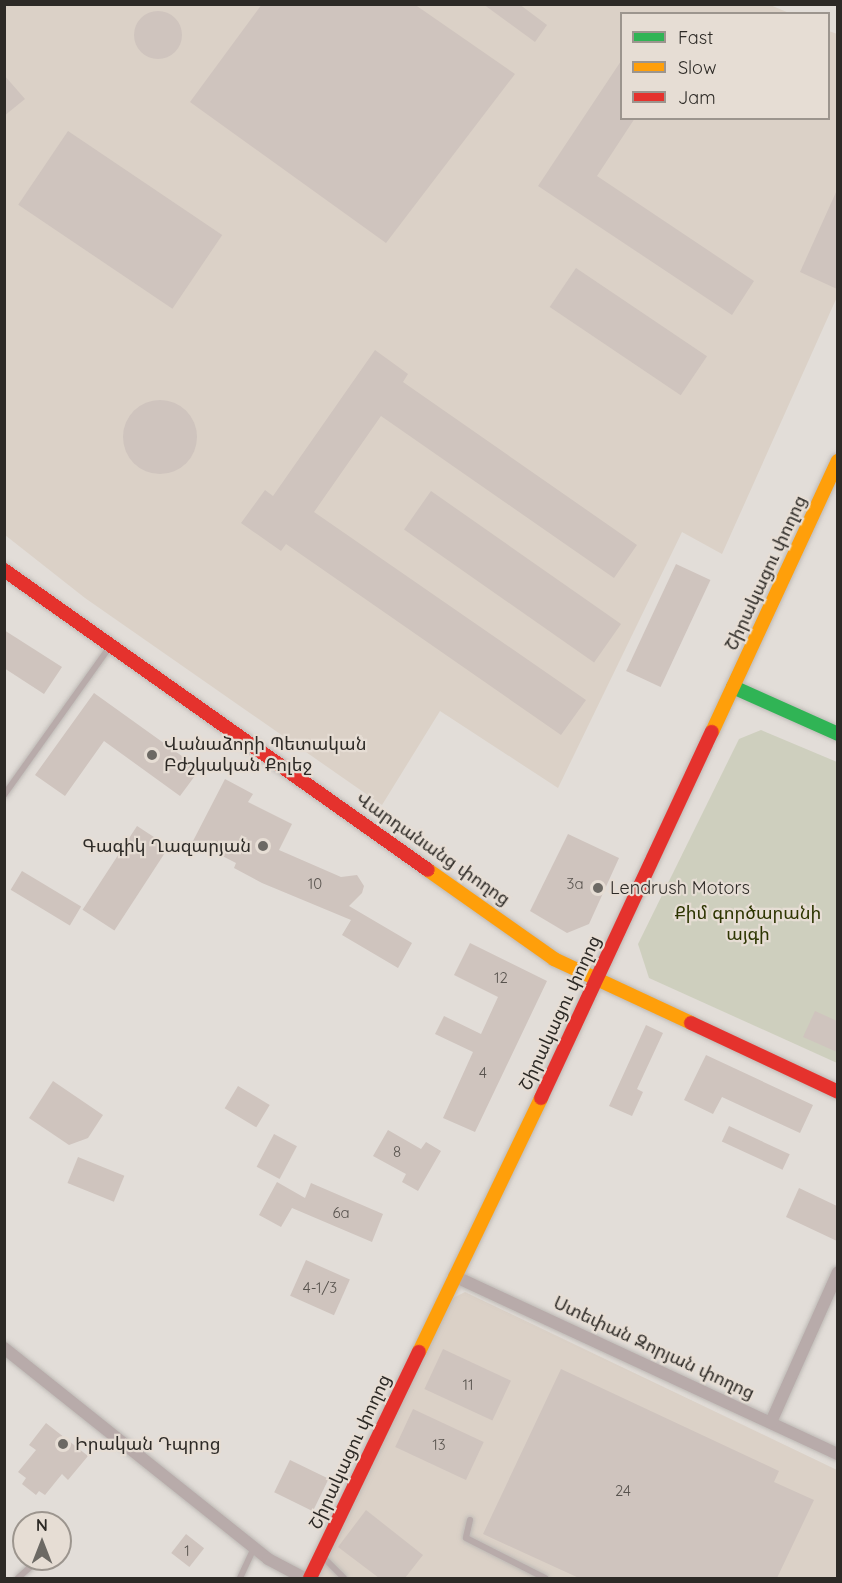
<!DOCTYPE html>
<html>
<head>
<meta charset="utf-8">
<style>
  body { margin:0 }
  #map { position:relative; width:842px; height:1583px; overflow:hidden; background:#e2ddd8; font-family:Quicksand,"Noto Sans Armenian",sans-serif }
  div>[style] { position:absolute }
  .built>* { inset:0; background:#dbd1c7 }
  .green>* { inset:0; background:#cecfbe }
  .building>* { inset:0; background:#cfc4be; transform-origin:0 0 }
  .round { border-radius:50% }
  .roads { filter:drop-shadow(0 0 2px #bdb9b5) drop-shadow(0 0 2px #bdb9b5) }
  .lane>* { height:6px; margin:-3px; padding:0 3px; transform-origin:3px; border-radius:3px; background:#b8abaa }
  .street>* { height:12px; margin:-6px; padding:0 6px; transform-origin:6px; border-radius:6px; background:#b8abaa }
  .fast>* { height:14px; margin:-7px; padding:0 7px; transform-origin:7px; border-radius:7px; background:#30b455 }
  .slow>* { height:14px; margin:-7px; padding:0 7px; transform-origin:7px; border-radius:7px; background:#ff9f0a }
  .jam>* { height:14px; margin:-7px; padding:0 7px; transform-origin:7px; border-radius:7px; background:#e5322d }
  .dots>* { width:16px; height:16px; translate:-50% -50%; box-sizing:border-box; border:3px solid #e6ddd4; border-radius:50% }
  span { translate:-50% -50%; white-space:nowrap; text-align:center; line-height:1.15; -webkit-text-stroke:4.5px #e6ddd4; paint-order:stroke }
  .number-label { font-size:15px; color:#58534e }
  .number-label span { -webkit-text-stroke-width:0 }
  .street-label { font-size:18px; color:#2d2a26 }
  .poi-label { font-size:18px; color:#2d2a26 }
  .left { translate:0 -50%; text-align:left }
  .right { translate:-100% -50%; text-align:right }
  .park-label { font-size:18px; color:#2d3501 }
  .frame { position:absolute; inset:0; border:6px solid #2d2a26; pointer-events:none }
  .legend { position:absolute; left:620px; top:12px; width:210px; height:108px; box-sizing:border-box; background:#e6ddd4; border:2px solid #9c958e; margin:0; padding:8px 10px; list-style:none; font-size:18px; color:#2d2a26 }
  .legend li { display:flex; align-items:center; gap:12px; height:30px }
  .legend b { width:30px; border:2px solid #9c958e }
  .north { position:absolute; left:12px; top:1511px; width:60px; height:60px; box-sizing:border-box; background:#e6ddd4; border:2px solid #9c958e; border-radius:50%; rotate:0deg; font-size:16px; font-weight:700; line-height:24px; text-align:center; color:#2d2a26 }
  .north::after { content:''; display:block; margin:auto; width:21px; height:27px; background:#6c6964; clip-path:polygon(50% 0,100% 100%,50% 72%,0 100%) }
</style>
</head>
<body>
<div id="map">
  <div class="built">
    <i style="clip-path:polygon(768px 4px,789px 13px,622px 14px,622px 118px,828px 118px,829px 31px,837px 34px,837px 297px,722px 554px,682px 532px,558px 788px,440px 711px,382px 805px,85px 598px,5px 535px,4px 5px)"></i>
    <i style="clip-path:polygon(465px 1292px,837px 1470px,837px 1578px,314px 1578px,449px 1300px)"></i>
  </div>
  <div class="green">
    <i style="clip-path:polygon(761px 730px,837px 762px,837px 1063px,649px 978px,638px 944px,739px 739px)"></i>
  </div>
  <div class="building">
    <i style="clip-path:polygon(262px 4px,414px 4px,515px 74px,386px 243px,190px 102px)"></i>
    <i style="clip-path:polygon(483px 4px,519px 4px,547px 25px,535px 42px)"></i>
    <i class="round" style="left:134px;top:11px;width:48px;height:48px"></i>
    <i style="clip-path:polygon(621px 61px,621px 118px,635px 118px,597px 176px,754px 281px,732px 315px,538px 186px)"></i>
    <i style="clip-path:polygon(4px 75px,25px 99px,4px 116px)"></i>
    <i style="left:68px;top:131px;width:186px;height:89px;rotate:34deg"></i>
    <i style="clip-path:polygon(837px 190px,837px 289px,800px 272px)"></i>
    <i style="left:576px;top:268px;width:158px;height:47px;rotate:34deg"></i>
    <i style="clip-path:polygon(375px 350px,408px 374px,403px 382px,637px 545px,614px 578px,381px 416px,314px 512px,586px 700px,561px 735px,286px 544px,281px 551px,241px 523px,265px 490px,273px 496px)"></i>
    <i class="round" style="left:123px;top:400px;width:74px;height:74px"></i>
    <i style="left:431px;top:491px;width:232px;height:47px;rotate:35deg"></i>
    <i style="left:676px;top:564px;width:38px;height:118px;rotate:25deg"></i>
    <i style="clip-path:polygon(4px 630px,62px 667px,44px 694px,4px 668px)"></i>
    <i style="clip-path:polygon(94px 693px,200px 769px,180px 796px,104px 741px,65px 796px,35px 775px)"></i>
    <i style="clip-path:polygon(225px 779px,253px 794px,248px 802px,292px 824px,279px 850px,341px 877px,357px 875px,364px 886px,362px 893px,349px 906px,412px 943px,398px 968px,342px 935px,351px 920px,262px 883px,234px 868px,236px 863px,193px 841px)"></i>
    <i style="left:137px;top:826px;width:38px;height:100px;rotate:33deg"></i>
    <i style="clip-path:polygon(568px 834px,619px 858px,589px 924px,567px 933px,530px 911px)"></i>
    <i style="left:22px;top:871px;width:69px;height:22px;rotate:31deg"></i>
    <i style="clip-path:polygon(470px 943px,547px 981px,475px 1132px,443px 1118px,473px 1052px,435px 1034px,444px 1016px,481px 1034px,498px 997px,454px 975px)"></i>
    <i style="clip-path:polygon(815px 1011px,837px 1021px,837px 1052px,803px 1037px)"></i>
    <i style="clip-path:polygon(646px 1025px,663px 1033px,637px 1089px,643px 1092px,632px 1116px,609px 1106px)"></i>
    <i style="clip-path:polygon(706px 1055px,813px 1105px,800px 1133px,722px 1097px,713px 1114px,684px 1100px)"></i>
    <i style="clip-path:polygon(53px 1081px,103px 1115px,88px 1138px,69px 1145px,29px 1118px)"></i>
    <i style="left:238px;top:1086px;width:37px;height:26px;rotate:31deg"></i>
    <i style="left:729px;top:1126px;width:67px;height:17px;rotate:25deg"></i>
    <i style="clip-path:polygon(388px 1130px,421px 1149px,426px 1142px,441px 1151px,418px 1191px,402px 1182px,406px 1174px,373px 1156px)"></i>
    <i style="left:274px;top:1134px;width:26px;height:37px;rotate:28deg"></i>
    <i style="left:78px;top:1157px;width:50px;height:28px;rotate:22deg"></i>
    <i style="clip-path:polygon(277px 1182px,305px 1198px,311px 1183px,383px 1214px,372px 1242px,292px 1208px,281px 1227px,259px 1215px)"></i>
    <i style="clip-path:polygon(799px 1188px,837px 1206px,837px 1241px,786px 1217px)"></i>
    <i style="left:306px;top:1260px;width:48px;height:39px;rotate:24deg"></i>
    <i style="left:443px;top:1349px;width:75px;height:44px;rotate:25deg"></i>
    <i style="clip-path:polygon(561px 1369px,779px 1471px,774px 1482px,814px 1500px,777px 1578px,579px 1578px,483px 1534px)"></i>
    <i style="left:413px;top:1409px;width:78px;height:42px;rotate:25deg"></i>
    <i style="clip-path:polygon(46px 1423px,88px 1456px,68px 1480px,62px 1474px,45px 1495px,39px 1491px,36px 1495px,22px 1484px,26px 1478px,18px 1472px,36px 1450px,29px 1445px)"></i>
    <i style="left:290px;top:1460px;width:43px;height:36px;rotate:26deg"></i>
    <i style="clip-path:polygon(366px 1510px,423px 1555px,405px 1578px,379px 1578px,338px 1547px)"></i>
    <i style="left:186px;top:1534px;width:23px;height:24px;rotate:38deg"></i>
  </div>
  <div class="roads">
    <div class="lane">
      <i style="left:4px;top:795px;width:181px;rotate:-54.5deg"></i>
      <i style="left:470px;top:1520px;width:18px;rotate:103deg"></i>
      <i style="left:466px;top:1538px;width:89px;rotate:26.9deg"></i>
      <i style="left:324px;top:1558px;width:28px;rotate:45deg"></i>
      <i style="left:18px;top:1578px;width:28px;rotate:-42deg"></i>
      <i style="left:240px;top:1578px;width:33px;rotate:-65deg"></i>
    </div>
    <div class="street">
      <i style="left:454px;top:1276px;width:423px;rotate:24.9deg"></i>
      <i style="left:4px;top:1348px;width:338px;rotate:38.6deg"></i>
      <i style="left:268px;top:1559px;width:41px;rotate:27.8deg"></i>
      <i style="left:771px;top:1422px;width:164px;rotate:-65.9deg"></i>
    </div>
    <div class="fast">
      <i style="left:733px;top:687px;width:115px;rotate:24.1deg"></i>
    </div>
    <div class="slow">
      <i style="left:712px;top:732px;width:299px;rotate:-65.1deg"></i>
      <i style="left:428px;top:870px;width:154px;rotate:35.2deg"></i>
      <i style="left:554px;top:959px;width:151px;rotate:25deg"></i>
      <i style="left:419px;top:1352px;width:282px;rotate:-64.3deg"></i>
    </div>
    <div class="jam">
      <i style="left:4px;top:570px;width:519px;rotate:35.28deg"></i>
      <i style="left:691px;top:1023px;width:162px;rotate:25.1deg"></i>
      <i style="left:541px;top:1098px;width:404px;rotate:-65deg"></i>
      <i style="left:310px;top:1578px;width:251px;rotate:-64.3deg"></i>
    </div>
  </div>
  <div class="dots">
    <i style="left:152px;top:755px;background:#6c6964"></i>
    <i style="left:263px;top:846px;background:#6c6964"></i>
    <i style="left:598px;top:888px;background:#6c6964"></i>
    <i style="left:63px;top:1444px;background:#6c6964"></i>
  </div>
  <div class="number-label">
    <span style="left:315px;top:884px">10</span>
    <span style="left:575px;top:884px">3a</span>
    <span style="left:501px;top:978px">12</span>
    <span style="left:483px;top:1073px">4</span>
    <span style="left:397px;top:1152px">8</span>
    <span style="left:341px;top:1213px">6a</span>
    <span style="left:320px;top:1288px">4-1/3</span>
    <span style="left:468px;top:1385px">11</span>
    <span style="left:439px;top:1445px">13</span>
    <span style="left:623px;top:1491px">24</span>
    <span style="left:187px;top:1551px">1</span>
  </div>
  <div class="street-label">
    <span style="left:766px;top:573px;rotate:-65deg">Շիրակացու փողոց</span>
    <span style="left:433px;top:849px;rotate:35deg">Վարդանանց փողոց</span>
    <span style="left:560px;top:1013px;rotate:-65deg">Շիրակացու փողոց</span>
    <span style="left:654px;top:1348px;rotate:25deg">Ստեփան Զորյան փողոց</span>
    <span style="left:350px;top:1452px;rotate:-65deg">Շիրակացու փողոց</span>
  </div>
  <div class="poi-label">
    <span class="left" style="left:164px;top:755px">Վանաձորի Պետական<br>Բժշկական Քոլեջ</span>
    <span class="right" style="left:251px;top:846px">Գագիկ Ղազարյան</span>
    <span class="left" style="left:610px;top:888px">Lendrush Motors</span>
    <span class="left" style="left:75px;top:1444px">Իրական Դպրոց</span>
  </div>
  <div class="park-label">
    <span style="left:748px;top:924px">Քիմ գործարանի<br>այգի</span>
  </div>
  <div class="frame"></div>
  <ul class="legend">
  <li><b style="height:8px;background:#30b455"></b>Fast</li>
  <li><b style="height:8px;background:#ff9f0a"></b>Slow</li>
  <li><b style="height:8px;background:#e5322d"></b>Jam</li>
  </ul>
  <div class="north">N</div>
</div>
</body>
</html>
